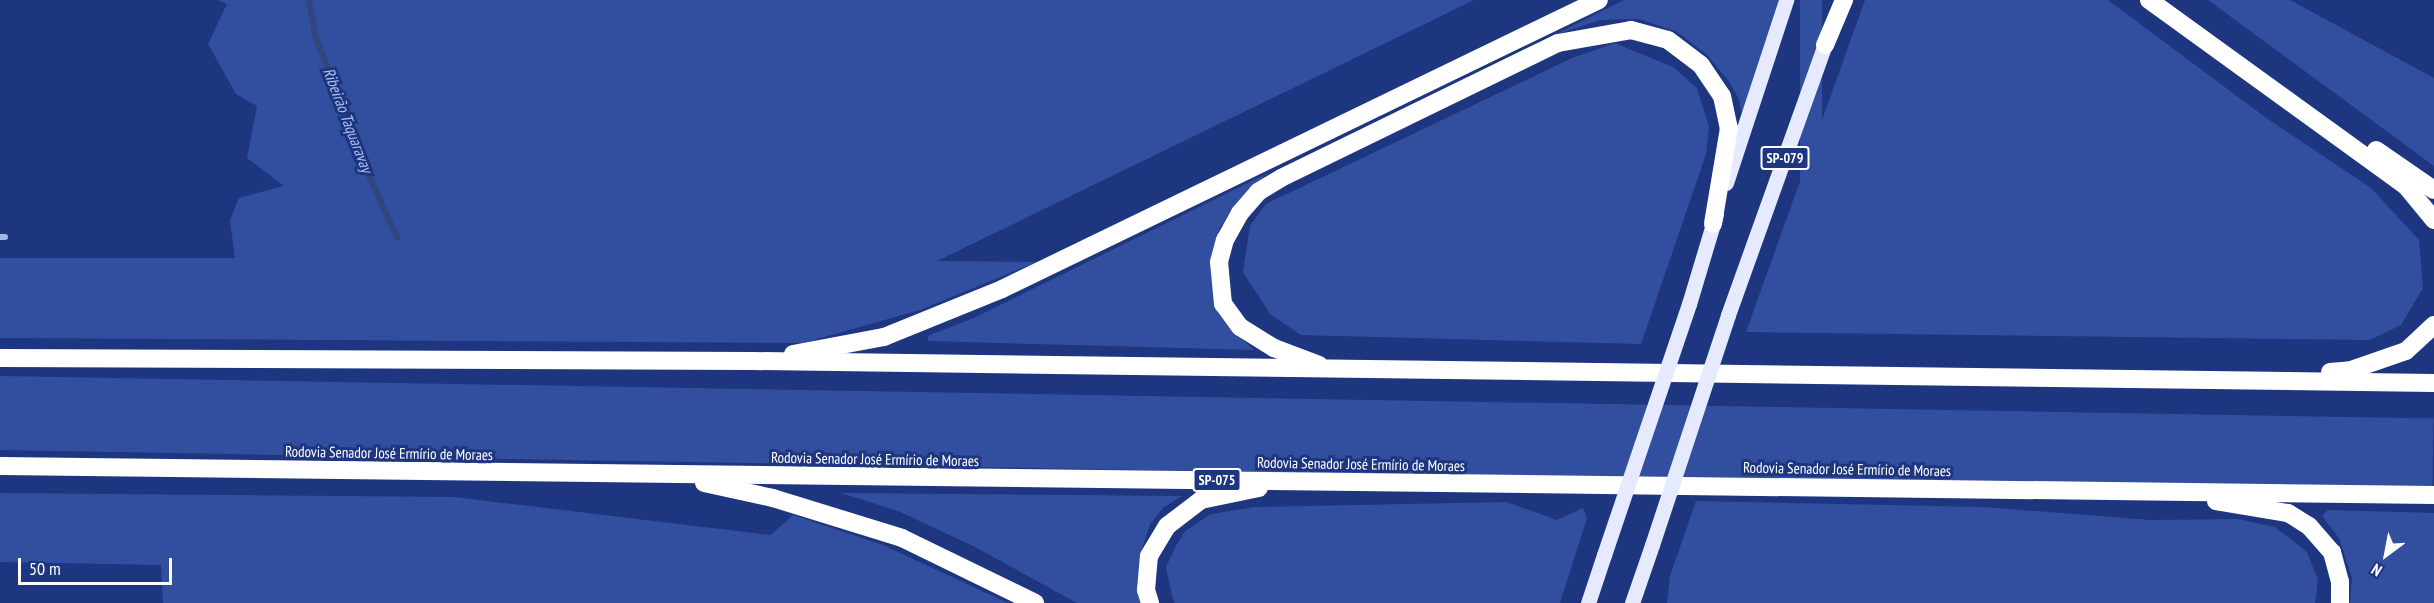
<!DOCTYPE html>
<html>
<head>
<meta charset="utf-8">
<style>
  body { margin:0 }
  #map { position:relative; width:2434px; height:603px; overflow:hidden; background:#1e3680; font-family:"PT Sans Narrow",sans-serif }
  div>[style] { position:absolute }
  .green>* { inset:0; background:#324e9f; transform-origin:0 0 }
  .stream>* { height:6px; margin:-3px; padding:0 3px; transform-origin:3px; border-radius:3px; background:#33457c }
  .street>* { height:6px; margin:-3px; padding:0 3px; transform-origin:3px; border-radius:3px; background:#a3b5e9 }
  .primary>* { height:15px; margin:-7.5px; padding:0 7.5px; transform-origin:7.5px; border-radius:7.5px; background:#e5eafe }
  .highway>* { height:18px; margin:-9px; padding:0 9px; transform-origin:9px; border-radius:9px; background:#fff }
  .primary-bridge>* { height:15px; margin:-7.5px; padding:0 7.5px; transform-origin:7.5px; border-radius:7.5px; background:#e5eafe }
  span { translate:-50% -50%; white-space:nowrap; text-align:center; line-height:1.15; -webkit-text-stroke:6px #1e3680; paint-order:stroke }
  .shield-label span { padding:2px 4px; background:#1e3680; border:2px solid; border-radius:4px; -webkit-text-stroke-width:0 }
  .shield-label { font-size:14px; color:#fff; font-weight:700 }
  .street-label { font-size:15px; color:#fff }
  .water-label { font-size:16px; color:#aec0f0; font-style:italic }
  .north { position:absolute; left:2356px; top:525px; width:60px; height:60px; -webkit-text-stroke:4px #1e3680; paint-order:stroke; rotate:212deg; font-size:16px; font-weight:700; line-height:24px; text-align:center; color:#fff }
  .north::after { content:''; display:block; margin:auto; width:21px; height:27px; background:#fff; clip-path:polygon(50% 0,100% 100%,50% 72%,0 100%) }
  .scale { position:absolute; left:18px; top:558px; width:154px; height:27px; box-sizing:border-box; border:3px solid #fff; border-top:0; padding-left:8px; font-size:18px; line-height:21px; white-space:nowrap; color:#fff; -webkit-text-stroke:4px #1e3680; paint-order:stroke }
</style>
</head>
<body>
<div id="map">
  <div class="green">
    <i style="clip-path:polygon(218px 0,1474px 0,937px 261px,1037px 262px,920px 310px,803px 343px,0 338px,0 258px,235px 258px,230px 220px,239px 198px,284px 186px,247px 158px,257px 106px,236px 94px,208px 44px,227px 4px)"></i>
    <i style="clip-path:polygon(1624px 0,1779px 0,1743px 121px,1739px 99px,1728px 80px,1706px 54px,1677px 32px,1639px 19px,1600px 20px,1552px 36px)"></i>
    <i style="left:1800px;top:0;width:22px;height:300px"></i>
    <i style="clip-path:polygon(1865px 0,2108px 0,2265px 117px,2371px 188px,2419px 240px,2423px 288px,2401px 325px,2370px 340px,1746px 332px)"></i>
    <i style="clip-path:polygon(2208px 0,2290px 0,2434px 78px,2434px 166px)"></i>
    <i style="clip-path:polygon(1615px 43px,1673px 67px,1697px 88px,1709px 127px,1706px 154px,1641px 344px,1301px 335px,1270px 314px,1243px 272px,1250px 226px,1266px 204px,1572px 58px)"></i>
    <i style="clip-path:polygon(1268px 173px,1234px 206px,1219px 229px,1211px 274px,1216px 301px,1231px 329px,1254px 350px,928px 341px,928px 336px,976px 317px)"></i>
    <i style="left:0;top:376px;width:2434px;height:74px;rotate:1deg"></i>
    <i style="clip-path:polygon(0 493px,454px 497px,771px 535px,793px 515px,883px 545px,1008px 603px,163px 603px,161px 565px,0 562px)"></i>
    <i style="clip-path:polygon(841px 493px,1182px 496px,1164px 507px,1150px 524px,1141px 552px,1142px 603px,1077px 603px,975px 547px,898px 511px)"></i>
    <i style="clip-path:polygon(1696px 501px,1984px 507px,2151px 520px,2238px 519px,2275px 527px,2307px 552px,2318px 580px,2315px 603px,1667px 603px,1670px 576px)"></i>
    <i style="clip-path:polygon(1506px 502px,1557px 520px,1583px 508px,1587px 518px,1560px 603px,1175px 603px,1172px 596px,1166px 567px,1176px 546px,1185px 531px,1211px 514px,1255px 507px)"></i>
    <i style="clip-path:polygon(2328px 510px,2434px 513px,2434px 603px,2350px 603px,2352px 578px,2339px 538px,2322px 516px)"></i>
  </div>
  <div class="stream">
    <i style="left:309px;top:0;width:36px;rotate:80deg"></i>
    <i style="left:315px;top:35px;width:141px;rotate:69.3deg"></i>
    <i style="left:365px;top:167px;width:77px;rotate:65.4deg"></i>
  </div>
  <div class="street">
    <i style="left:0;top:237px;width:5px"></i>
  </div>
  <div class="primary">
    <i style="left:1726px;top:183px;width:193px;rotate:-71.8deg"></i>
    <i style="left:1689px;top:304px;width:94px;rotate:-73.3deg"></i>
    <i style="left:1728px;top:315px;width:297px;rotate:-70.3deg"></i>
    <i style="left:1588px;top:603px;width:51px;rotate:-71.6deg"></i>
    <i style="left:1632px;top:603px;width:61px;rotate:-71deg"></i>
  </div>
  <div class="highway">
    <i style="left:2149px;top:0;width:317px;rotate:35.9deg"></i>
    <i style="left:2406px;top:186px;width:44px;rotate:50.5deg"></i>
    <i style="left:1825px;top:45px;width:49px;rotate:-67.1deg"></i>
    <i style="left:2376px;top:150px;width:70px;rotate:34.6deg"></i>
    <i style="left:793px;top:354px;width:93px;rotate:-10.6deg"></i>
    <i style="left:884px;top:337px;width:127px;rotate:-22.1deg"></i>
    <i style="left:1002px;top:289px;width:663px;rotate:-25.83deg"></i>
    <i style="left:0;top:358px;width:753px;rotate:0.23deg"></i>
    <i style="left:753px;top:361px;width:1681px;rotate:0.75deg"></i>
    <i style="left:1319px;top:365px;width:48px;rotate:-159.3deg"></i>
    <i style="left:1274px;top:348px;width:40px;rotate:-148deg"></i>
    <i style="left:1240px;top:327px;width:29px;rotate:-126deg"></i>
    <i style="left:1223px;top:304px;width:42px;rotate:-95.4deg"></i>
    <i style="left:1219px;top:262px;width:23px;rotate:-75deg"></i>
    <i style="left:1225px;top:240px;width:31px;rotate:-61deg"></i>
    <i style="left:1240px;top:213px;width:28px;rotate:-49deg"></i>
    <i style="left:1258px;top:192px;width:27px;rotate:-31deg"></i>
    <i style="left:1281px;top:178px;width:308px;rotate:-26deg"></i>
    <i style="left:1558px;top:43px;width:74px;rotate:-10.1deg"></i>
    <i style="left:1631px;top:30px;width:38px;rotate:15deg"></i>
    <i style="left:1668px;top:40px;width:41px;rotate:37.1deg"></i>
    <i style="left:1701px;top:65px;width:37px;rotate:56deg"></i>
    <i style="left:1722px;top:96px;width:33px;rotate:78deg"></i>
    <i style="left:1729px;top:128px;width:97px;rotate:99.5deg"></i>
    <i style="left:2330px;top:372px;width:21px;rotate:-5deg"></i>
    <i style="left:2351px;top:370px;width:58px;rotate:-19.1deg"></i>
    <i style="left:2406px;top:351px;width:38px;rotate:-43deg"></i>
    <i style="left:0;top:466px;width:2434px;rotate:0.68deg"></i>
    <i style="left:704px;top:483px;width:71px;rotate:12.3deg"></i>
    <i style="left:773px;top:498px;width:135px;rotate:17.2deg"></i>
    <i style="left:902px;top:538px;width:148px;rotate:26deg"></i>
    <i style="left:2216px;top:501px;width:73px;rotate:9.5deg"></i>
    <i style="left:2288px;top:513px;width:25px;rotate:32deg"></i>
    <i style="left:2309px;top:526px;width:35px;rotate:49deg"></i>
    <i style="left:2332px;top:552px;width:31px;rotate:75deg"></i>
    <i style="left:2340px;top:582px;width:21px;rotate:90deg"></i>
    <i style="left:1150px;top:603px;width:14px;rotate:-107deg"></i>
    <i style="left:1146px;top:590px;width:34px;rotate:-85deg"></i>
    <i style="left:1149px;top:556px;width:35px;rotate:-59deg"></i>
    <i style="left:1167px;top:526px;width:43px;rotate:-37.4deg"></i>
    <i style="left:1201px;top:500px;width:59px;rotate:-11.7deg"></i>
  </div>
  <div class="primary-bridge">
    <i style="left:1652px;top:545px;width:242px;rotate:-71.7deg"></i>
    <i style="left:1604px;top:555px;width:265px;rotate:-71.3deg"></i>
  </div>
  <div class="shield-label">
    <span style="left:1785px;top:158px">SP-079</span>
    <span style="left:1217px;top:480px">SP-075</span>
  </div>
  <div class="street-label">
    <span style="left:389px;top:453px;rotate:1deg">Rodovia Senador José Ermírio de Moraes</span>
    <span style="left:875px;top:459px;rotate:1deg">Rodovia Senador José Ermírio de Moraes</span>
    <span style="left:1361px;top:464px;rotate:1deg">Rodovia Senador José Ermírio de Moraes</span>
    <span style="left:1847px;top:469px;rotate:1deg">Rodovia Senador José Ermírio de Moraes</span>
  </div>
  <div class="water-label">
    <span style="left:348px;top:120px;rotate:69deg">Ribeirão Taquaravay</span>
  </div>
  <div class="north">N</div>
  <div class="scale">50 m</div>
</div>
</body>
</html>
